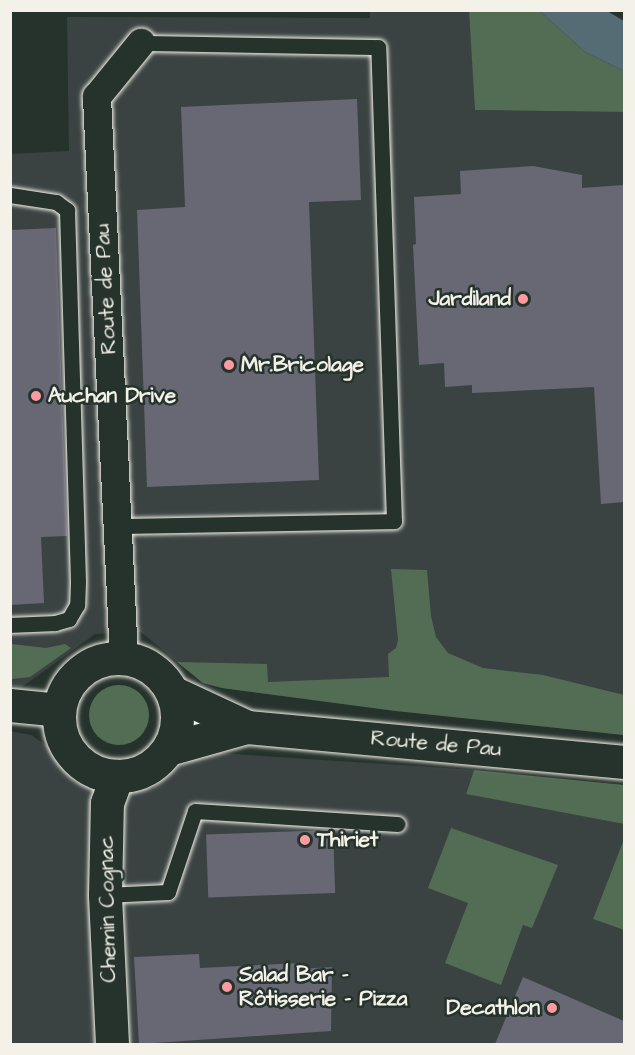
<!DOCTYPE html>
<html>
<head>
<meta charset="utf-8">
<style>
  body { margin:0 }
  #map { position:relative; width:635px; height:1055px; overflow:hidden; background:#26332d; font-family:"Architects Daughter",sans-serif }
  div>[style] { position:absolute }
  .built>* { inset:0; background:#3a4342 }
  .green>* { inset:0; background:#536d54 }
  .round { border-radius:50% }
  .water>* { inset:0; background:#556c74 }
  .building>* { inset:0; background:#676874; transform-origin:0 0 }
  .roads { filter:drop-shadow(0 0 2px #f4f1e8) drop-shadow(0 0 2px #f4f1e8) }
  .service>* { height:15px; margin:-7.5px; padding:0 7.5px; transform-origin:7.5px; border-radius:7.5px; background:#26332d }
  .minor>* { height:28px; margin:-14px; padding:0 14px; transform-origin:14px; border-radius:14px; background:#26332d }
  .tertiary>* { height:33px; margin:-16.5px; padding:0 16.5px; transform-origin:16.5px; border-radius:16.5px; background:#26332d }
  .secondary>* { height:33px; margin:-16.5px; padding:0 16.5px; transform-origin:16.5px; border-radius:16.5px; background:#26332d }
  .secondary>.ring { margin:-16.5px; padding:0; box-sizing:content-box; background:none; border:33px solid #26332d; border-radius:50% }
  .dots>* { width:16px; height:16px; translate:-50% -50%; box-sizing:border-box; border:3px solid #26332d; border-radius:50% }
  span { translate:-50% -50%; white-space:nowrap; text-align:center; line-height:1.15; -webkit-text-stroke:5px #26332d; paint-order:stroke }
  .street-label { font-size:21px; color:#f4f1e8 }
  .poi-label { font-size:21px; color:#f4f1e8; font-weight:700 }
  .right { translate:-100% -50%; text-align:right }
  .left { translate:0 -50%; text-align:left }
  .frame { position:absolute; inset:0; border:12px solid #f4f1e8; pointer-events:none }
</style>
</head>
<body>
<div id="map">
  <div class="built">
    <i style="clip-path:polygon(370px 11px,469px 11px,476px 110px,624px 112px,624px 735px,396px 711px,222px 688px,203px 683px,141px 632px,95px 634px,22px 687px,11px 686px,10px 154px,69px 151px,67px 17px,370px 18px)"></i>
    <i style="clip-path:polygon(10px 731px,31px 735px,50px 748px,75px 783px,152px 789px,175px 769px,196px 759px,218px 753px,474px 770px,466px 793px,624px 824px,624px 839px,593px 919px,624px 930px,624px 1044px,11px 1044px)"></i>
  </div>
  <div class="green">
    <i style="clip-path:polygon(469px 11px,540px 11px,585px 52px,624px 71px,624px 112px,475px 110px)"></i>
    <i style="clip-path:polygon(391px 569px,427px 570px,431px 616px,436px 637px,448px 653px,483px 668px,543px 675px,624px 695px,624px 735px,396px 711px,222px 688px,203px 683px,177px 662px,267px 664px,268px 682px,389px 677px,388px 654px,396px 648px,398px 640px)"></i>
    <i style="clip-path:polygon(11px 644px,46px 648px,65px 644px,71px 648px,30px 677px,12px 679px)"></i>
    <i class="round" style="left:89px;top:685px;width:60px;height:60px"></i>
    <i style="clip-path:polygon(474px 770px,624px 785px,624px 824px,466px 794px)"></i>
    <i style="clip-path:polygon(451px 828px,558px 865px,532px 928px,523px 925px,501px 985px,445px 963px,468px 903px,428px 888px)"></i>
    <i style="clip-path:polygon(624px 839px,624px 930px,593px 919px)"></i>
  </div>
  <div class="water">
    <i style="clip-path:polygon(540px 11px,607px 11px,624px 21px,624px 71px,585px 52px)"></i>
  </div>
  <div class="building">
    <i style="clip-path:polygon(357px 99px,361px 200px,309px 202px,319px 480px,147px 487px,137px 210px,185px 207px,181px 107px)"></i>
    <i style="clip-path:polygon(533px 166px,582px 175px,582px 188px,624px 185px,624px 502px,601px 504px,594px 387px,472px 393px,472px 385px,445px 387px,444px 363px,419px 365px,413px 245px,416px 244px,414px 197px,461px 194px,460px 171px)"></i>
    <i style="clip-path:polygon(56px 228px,67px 536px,41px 537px,44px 603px,10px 605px,10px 230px)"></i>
    <i style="left:333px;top:830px;width:63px;height:127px;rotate:88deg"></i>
    <i style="clip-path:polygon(199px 954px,200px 968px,300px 963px,300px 969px,332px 967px,331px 1031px,139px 1044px,134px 957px)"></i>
    <i style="clip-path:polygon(523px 977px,624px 1021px,624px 1044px,495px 1044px)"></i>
  </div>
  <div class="roads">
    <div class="service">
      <i style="left:10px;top:195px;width:47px;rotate:8.7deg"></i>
      <i style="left:56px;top:202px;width:14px;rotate:36deg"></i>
      <i style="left:67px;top:210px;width:372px;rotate:88.3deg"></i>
      <i style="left:78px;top:582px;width:23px;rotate:92deg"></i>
      <i style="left:77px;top:605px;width:16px;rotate:120deg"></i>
      <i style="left:69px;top:619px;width:15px;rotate:164deg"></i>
      <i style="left:55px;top:623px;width:45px;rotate:177.5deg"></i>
      <i style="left:117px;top:526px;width:277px;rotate:-1deg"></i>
      <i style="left:394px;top:521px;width:474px;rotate:-91.9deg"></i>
      <i style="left:378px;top:47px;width:237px;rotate:-179deg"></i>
      <i style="left:105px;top:895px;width:63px;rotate:-2.7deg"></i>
      <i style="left:168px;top:892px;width:85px;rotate:-71.6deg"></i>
      <i style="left:195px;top:811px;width:203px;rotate:3.7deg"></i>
    </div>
    <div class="minor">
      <i style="left:124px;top:658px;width:562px;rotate:-92.76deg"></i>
      <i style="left:97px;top:97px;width:70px;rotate:-50.8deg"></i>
    </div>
    <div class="tertiary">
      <i style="left:112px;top:1044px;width:149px;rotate:-92.7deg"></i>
      <i style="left:105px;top:895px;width:92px;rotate:-88.8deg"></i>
      <i style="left:107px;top:803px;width:29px;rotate:-70deg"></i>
    </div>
    <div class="secondary">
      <i class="ring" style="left:59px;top:658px;width:85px;height:85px"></i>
      <i style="left:172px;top:692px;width:83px;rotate:25deg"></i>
      <i style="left:247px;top:727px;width:379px;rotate:5.3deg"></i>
      <i style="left:10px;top:705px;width:49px;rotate:5.8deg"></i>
      <i style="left:168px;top:749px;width:82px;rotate:-15.6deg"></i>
    </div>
  </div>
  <div class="dots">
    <i style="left:523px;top:299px;background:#ff9aa2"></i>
    <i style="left:229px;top:365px;background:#ff9aa2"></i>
    <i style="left:36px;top:396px;background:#ff9aa2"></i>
    <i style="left:305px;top:840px;background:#ff9aa2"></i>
    <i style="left:227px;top:987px;background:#ff9aa2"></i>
    <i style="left:552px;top:1008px;background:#ff9aa2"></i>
  </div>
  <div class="street-label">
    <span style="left:106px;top:289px;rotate:-93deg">Route de Pau</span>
    <span style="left:436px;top:744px;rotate:5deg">Route de Pau</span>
    <span style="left:108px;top:909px;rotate:-91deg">Chemin Cognac</span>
  </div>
  <div class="poi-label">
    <span class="right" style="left:511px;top:299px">Jardiland</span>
    <span class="left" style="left:241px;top:365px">Mr.Bricolage</span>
    <span class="left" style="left:48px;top:396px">Auchan Drive</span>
    <span class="left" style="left:317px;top:840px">Thiriet</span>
    <span class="left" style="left:239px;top:987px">Salad Bar -<br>Rôtisserie - Pizza</span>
    <span class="right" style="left:540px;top:1008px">Decathlon</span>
  </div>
  <div class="frame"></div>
</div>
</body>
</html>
